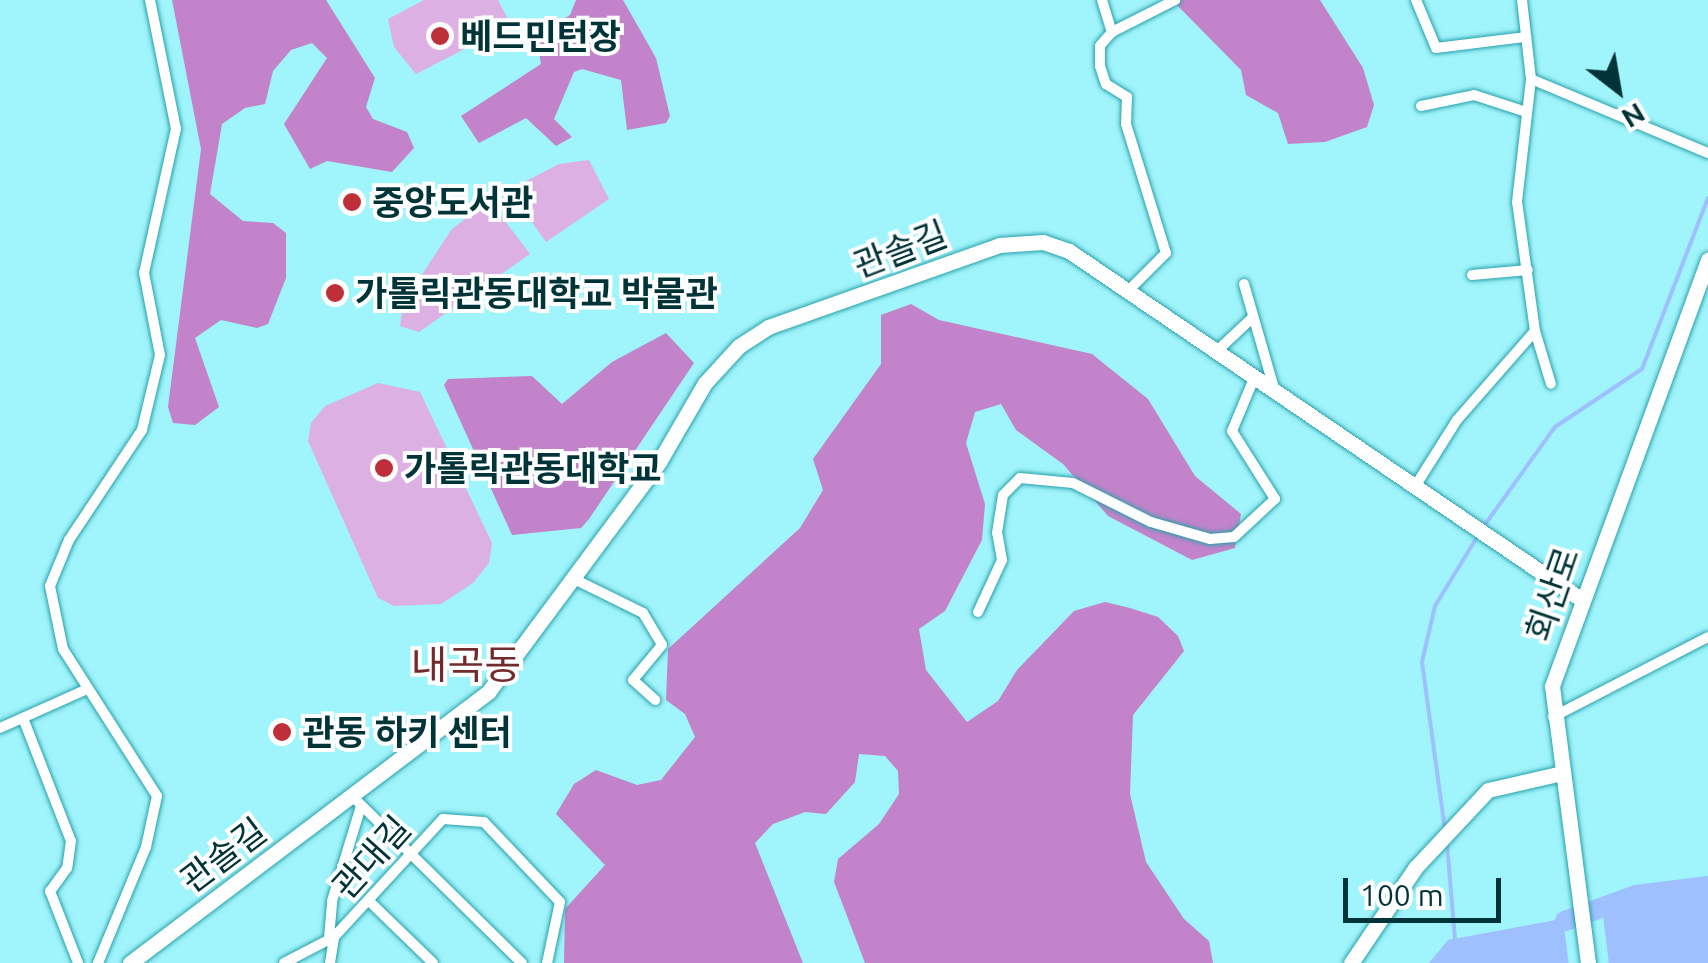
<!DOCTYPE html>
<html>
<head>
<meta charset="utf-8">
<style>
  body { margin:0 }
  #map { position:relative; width:1708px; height:963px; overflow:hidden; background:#a0f4fb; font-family:Ubuntu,"Noto Sans KR",sans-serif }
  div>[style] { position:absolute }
  .green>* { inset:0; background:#ddb0e3 }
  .forest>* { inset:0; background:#c283ca }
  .water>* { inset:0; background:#9ec0ff }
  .pier>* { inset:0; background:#a0f4fb; transform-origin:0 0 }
  .stream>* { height:4px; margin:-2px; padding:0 2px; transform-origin:2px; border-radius:2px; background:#9ec0ff }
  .river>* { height:20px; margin:-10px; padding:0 10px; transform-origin:10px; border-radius:10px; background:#9ec0ff }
  .roads { filter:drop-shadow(0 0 2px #28a1aa) drop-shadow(0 0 2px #28a1aa) }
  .street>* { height:10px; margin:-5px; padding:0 5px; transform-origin:5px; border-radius:5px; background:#fff }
  .secondary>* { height:15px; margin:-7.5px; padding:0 7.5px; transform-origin:7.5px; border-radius:7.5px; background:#fff }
  .dots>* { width:28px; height:28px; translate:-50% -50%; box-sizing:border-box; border:5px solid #fff; border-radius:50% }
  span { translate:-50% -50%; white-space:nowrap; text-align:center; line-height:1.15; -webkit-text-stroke:8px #fff; paint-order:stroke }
  .poi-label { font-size:35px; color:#003438; font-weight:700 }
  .left { translate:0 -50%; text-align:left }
  .street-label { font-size:35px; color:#003438 }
  .quarter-label { font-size:40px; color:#722b2c }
  .north { position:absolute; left:1568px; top:40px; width:100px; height:100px; -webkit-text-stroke:8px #fff; paint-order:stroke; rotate:149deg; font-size:28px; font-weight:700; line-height:40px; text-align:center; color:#003438 }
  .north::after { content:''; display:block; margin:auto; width:35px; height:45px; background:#003438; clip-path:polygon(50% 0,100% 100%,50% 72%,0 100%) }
  .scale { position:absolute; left:1343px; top:878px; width:158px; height:45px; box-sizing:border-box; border:5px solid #003438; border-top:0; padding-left:12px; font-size:30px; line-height:35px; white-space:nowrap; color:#003438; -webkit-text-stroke:8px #fff; paint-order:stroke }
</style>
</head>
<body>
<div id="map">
  <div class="green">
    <i style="clip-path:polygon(424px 0,498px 0,511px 25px,416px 74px,394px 47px,388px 19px)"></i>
    <i style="clip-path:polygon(589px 160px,609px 199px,546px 242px,509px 190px,559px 164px)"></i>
    <i style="clip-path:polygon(489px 200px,530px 254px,419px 332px,400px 326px,403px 304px,451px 230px)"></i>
    <i style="clip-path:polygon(378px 383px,420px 392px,492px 543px,489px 563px,473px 583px,441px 604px,394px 606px,378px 598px,308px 441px,311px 423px,325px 406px)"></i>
  </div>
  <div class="forest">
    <i style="clip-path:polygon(172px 0,326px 0,375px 78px,366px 107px,373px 119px,407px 132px,414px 148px,392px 172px,327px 161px,310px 169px,284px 124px,327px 58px,312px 43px,291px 50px,273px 71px,265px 104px,245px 108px,222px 124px,210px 194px,243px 221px,273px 223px,286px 233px,286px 278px,268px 324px,257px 328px,221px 320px,195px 338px,219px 407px,195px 425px,173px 423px,168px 407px,201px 149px)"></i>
    <i style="clip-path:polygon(576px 0,623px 0,656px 58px,670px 116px,666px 123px,627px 130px,621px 80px,582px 69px,574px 72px,554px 119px,572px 137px,556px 146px,526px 118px,479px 143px,461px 116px,541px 64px,536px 36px,570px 15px)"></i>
    <i style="clip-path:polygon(1172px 0,1320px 0,1363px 68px,1374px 105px,1367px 127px,1325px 142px,1288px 144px,1278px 113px,1246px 95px,1241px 70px)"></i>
    <i style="clip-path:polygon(911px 304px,939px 320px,1092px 354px,1148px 399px,1195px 476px,1241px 514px,1235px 548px,1192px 560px,1108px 516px,1063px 464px,1016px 430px,1001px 404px,975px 412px,966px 443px,985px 504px,982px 540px,945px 611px,919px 629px,926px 670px,967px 722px,998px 701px,1017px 670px,1074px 611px,1105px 602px,1130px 608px,1158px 617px,1178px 636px,1184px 651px,1133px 715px,1130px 794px,1146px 862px,1184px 919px,1209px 941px,1213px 963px,865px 963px,834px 882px,838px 859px,879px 824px,899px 794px,898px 771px,885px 756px,859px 754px,855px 782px,826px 814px,805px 812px,773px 824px,755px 843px,803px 963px,564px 963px,565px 909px,605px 865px,556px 814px,574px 784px,596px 770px,637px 785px,661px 780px,695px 737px,685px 714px,666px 700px,668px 649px,800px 528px,823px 490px,813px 459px,881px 364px,881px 315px)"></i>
    <i style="clip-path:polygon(666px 333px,694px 363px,589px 519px,581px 528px,512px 535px,444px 385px,448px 379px,532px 376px,562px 404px,612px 362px)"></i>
  </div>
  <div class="water">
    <i style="clip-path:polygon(1708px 892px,1708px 963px,1429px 963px,1448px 940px)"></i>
  </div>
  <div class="pier">
    <i style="left:1602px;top:907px;width:56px;height:40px;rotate:83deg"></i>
  </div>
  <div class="stream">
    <i style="left:1484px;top:526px;width:122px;rotate:-54.4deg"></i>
    <i style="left:1555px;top:427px;width:105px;rotate:-33.7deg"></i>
    <i style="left:1642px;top:369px;width:183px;rotate:-68.9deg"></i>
    <i style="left:1445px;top:830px;width:170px;rotate:-97.8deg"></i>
    <i style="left:1422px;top:662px;width:57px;rotate:-76.9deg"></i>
    <i style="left:1435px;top:606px;width:84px;rotate:-58.6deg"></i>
    <i style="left:1447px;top:844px;width:95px;rotate:85.2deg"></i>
  </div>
  <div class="river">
    <i style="left:1565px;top:921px;width:76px;rotate:-20.1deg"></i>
    <i style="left:1636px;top:895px;width:73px;rotate:-7.1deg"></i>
  </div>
  <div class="roads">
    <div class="street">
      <i style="left:1102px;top:0;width:34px;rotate:73deg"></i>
      <i style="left:1112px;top:32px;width:18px;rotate:131deg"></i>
      <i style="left:1100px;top:46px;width:20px;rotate:90deg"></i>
      <i style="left:1100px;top:66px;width:19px;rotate:72deg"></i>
      <i style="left:1106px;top:84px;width:25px;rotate:32deg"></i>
      <i style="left:1127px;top:97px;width:27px;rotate:92deg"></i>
      <i style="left:1126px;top:124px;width:135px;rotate:72.8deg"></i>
      <i style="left:1166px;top:253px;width:52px;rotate:135deg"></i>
      <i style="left:1416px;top:0;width:52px;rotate:67.4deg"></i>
      <i style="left:1436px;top:48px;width:91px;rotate:-7deg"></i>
      <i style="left:1112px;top:32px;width:71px;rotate:-26.9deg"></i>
      <i style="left:1531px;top:79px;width:192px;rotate:22.7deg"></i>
      <i style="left:1421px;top:106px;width:54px;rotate:-11.7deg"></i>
      <i style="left:1474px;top:95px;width:55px;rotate:18.1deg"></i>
      <i style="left:1472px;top:275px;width:56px;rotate:-5.1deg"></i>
      <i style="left:1244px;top:284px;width:108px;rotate:73.9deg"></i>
      <i style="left:1535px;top:331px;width:55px;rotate:73.2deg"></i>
      <i style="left:1218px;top:350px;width:47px;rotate:-43.3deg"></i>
      <i style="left:1416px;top:485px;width:77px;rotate:-57.8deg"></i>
      <i style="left:1457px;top:420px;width:118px;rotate:-48.8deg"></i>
      <i style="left:1535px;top:331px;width:130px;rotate:-97.9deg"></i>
      <i style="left:1517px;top:202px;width:124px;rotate:-83.5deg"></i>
      <i style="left:1531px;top:79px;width:80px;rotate:-96.5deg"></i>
      <i style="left:574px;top:579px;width:77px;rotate:26.2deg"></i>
      <i style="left:643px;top:613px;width:37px;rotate:59deg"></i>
      <i style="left:662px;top:645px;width:45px;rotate:129.6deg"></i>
      <i style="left:633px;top:680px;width:30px;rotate:42deg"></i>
      <i style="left:978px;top:612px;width:57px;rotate:-65.2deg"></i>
      <i style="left:1002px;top:560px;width:27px;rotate:-100deg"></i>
      <i style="left:997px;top:533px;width:38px;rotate:-81deg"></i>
      <i style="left:1003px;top:495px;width:24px;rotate:-45deg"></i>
      <i style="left:1020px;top:478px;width:53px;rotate:5.4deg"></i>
      <i style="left:1073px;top:483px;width:87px;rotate:26.6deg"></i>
      <i style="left:1151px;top:522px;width:61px;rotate:16.1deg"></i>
      <i style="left:1210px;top:539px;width:24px;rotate:-5deg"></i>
      <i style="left:1234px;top:537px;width:56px;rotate:-42.8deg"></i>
      <i style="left:1275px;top:499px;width:80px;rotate:-122.3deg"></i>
      <i style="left:1232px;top:431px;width:60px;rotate:-67.3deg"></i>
      <i style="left:1553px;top:717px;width:174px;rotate:-27.3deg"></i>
      <i style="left:23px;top:718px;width:132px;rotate:68.7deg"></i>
      <i style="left:71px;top:841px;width:27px;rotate:98deg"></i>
      <i style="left:67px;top:868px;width:29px;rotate:126deg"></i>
      <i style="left:50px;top:891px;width:77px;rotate:68.7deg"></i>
      <i style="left:0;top:728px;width:95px;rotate:-24.1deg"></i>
      <i style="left:352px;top:796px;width:238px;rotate:44.5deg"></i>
      <i style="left:369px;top:901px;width:89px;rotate:44.1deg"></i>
      <i style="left:329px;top:938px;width:37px;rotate:-85deg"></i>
      <i style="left:332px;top:901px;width:99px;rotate:-73deg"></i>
      <i style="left:98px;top:963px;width:126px;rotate:-67.5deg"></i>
      <i style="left:146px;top:847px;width:52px;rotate:-77.8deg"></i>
      <i style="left:157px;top:796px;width:174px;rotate:-122.6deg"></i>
      <i style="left:63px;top:649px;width:64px;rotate:-101.7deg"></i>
      <i style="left:50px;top:586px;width:50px;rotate:-67.6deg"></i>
      <i style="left:69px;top:540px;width:132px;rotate:-56.4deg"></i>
      <i style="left:142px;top:430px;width:77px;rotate:-76.5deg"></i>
      <i style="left:160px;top:355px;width:84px;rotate:-101deg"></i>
      <i style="left:144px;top:273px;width:148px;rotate:-77.5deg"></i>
      <i style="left:176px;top:129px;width:132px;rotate:-101.4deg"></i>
      <i style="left:284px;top:963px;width:56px;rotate:-27.5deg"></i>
      <i style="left:330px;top:963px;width:26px;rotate:-81deg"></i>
      <i style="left:334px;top:937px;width:161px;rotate:-47.3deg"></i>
      <i style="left:443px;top:819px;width:41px;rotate:4.2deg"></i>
      <i style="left:484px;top:822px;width:110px;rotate:46.5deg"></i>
      <i style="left:560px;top:902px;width:62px;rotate:102deg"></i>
    </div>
    <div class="secondary">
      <i style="left:130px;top:963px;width:450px;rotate:-37.1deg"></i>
      <i style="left:489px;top:691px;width:285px;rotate:-53.4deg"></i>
      <i style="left:659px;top:462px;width:91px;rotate:-59.8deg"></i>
      <i style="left:705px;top:383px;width:50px;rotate:-47.4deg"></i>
      <i style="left:739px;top:346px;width:35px;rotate:-33deg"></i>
      <i style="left:768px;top:327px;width:245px;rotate:-19.5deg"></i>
      <i style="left:999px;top:245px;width:44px;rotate:-3.9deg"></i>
      <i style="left:1043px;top:242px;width:28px;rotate:19deg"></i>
      <i style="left:1069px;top:251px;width:620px;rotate:34.23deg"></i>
      <i style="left:1351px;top:963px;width:115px;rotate:-56deg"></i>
      <i style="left:1415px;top:868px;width:107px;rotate:-46.9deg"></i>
      <i style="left:1488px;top:790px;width:76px;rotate:-12.9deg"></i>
      <i style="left:1588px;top:963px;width:279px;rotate:-97.4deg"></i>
      <i style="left:1552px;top:686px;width:454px;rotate:-69.9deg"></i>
    </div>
  </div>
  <div class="dots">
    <i style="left:440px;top:36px;background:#bf2f39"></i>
    <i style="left:352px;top:202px;background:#bf2f39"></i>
    <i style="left:335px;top:293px;background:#bf2f39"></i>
    <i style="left:384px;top:468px;background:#bf2f39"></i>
    <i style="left:282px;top:732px;background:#bf2f39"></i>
  </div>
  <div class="poi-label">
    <span class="left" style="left:460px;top:36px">베드민턴장</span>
    <span class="left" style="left:372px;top:202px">중앙도서관</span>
    <span class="left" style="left:355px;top:293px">가톨릭관동대학교 박물관</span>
    <span class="left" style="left:404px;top:468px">가톨릭관동대학교</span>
    <span class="left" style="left:302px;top:732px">관동 하키 센터</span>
  </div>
  <div class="street-label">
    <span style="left:900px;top:249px;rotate:-21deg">관솔길</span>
    <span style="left:1552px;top:594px;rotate:-71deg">회산로</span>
    <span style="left:223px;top:855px;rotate:-37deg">관솔길</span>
    <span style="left:371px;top:857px;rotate:-48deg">관대길</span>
  </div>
  <div class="quarter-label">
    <span style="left:466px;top:665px">내곡동</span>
  </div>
  <div class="north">N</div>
  <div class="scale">100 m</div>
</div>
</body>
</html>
